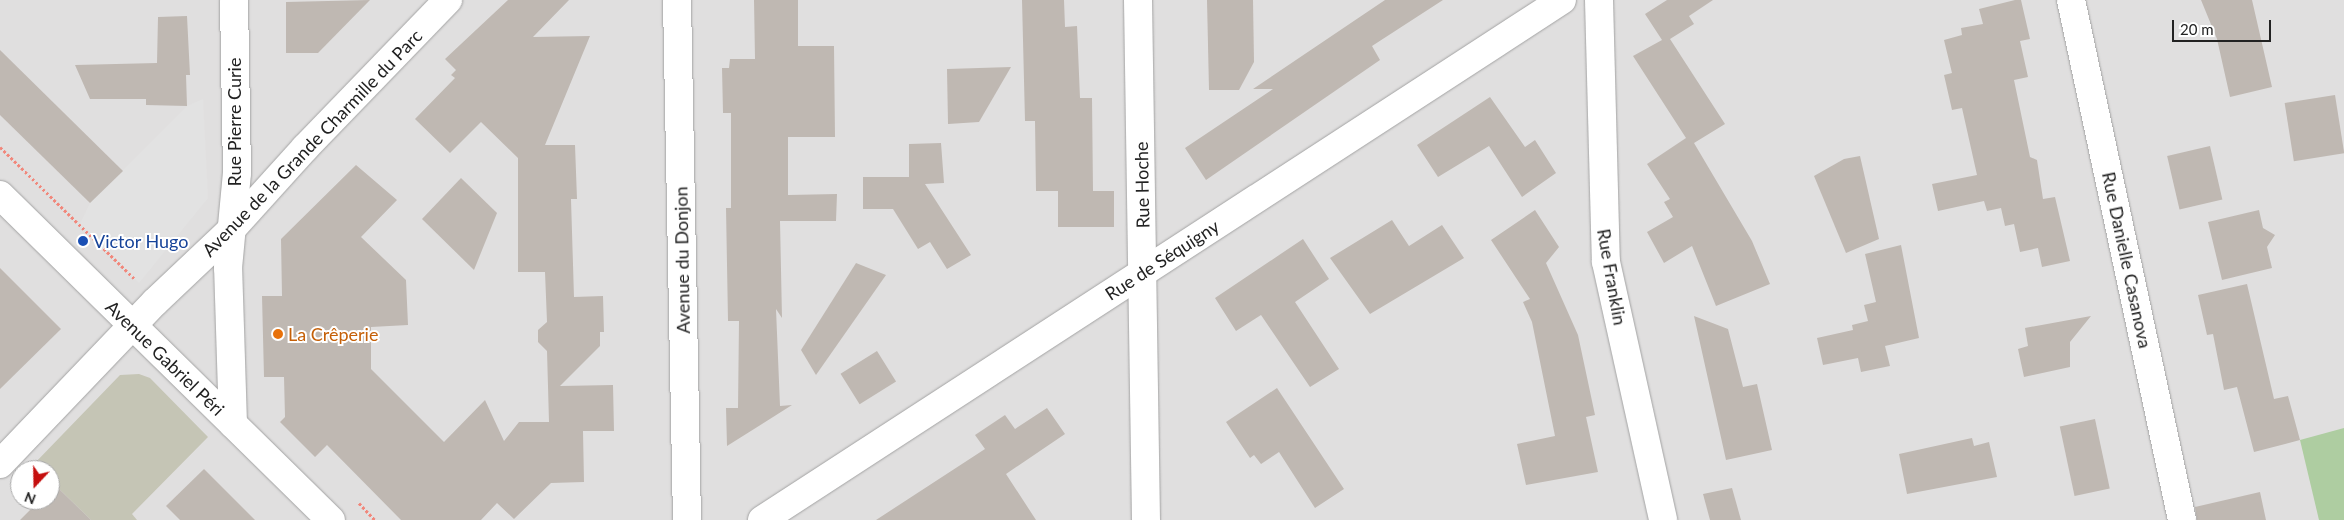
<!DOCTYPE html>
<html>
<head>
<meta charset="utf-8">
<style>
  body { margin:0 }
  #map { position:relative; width:2344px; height:520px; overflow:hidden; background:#f1efe9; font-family:Lato,sans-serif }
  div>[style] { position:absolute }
  .residential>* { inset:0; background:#e0dfdf }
  .construction>* { inset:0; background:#c5c5b5 }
  .forest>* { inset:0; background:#aecda1 }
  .parking>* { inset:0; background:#e2e2e2 }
  .building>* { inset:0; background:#bfb8b2; transform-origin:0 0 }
  .path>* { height:3px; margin-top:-1.5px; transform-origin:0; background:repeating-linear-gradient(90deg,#f1877b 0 2.5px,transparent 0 5px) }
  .roads { filter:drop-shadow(0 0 1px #a3a3a3) drop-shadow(0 0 1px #a3a3a3) }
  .minor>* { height:28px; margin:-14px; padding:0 14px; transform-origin:14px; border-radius:14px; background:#fff }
  .dots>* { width:14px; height:14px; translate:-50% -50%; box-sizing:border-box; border:2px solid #fff; border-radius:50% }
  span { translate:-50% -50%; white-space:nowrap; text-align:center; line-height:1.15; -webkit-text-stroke:4px #fff; paint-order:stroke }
  .street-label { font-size:18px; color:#222 }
  .transit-label { font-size:18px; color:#164399 }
  .left { translate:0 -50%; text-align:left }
  .food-label { font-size:18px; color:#c56008 }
  .north { position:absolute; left:10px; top:460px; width:50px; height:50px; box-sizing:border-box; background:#fff; border:1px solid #a7a7a7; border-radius:50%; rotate:201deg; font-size:14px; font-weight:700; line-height:20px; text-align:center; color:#222 }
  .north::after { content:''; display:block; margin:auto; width:18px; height:22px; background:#c50f0e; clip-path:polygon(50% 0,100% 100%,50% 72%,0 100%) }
  .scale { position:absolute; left:2172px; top:20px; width:99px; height:22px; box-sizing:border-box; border:2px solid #222; border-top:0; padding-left:6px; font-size:15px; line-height:18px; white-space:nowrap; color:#222; -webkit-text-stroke:4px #fff; paint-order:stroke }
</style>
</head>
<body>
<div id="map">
  <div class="residential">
    <i style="clip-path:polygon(evenodd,0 0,2344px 0,2344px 520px,0 520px,0 0,20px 470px,50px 470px,50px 500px,20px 500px,20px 470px)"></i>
  </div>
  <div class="construction">
    <i style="clip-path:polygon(139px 374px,150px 378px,208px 437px,132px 514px,137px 520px,91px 520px,50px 480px,50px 470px,39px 470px,33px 465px,120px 375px)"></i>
  </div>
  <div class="forest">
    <i style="clip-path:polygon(2344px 428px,2344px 520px,2319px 520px,2300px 440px)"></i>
  </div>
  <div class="parking">
    <i style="clip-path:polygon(203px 99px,208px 198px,139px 283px,80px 224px,90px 203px,187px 106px)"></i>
  </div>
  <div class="building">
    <i style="clip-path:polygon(370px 0,318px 53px,286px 53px,286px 2px)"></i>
    <i style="clip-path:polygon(508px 0,569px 0,533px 37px,590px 36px,545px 145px,575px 145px,577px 199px,571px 199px,574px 297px,603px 296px,604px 332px,600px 332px,600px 346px,560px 386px,613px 385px,614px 431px,583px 431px,584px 482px,551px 483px,514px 519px,497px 503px,481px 520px,401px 520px,327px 445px,315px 457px,280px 422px,285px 417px,284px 377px,264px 377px,262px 296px,282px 296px,281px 239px,356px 165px,397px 200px,361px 237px,406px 280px,408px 325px,371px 327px,371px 369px,444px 442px,485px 400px,504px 441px,519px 422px,549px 422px,547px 351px,538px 342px,538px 330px,547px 322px,545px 272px,518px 272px,518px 158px,481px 122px,450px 153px,415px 119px,455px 78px,451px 75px,456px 70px,445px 59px)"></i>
    <i style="clip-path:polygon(754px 0,798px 0,798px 46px,834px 46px,835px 137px,788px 137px,788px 195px,837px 194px,836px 221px,780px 221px,782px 318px,776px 309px,780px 406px,792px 405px,727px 446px,726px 408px,738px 408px,739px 321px,728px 321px,726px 208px,731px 208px,731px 113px,723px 113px,722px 68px,729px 68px,730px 59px,755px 59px)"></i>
    <i style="clip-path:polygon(1022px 0,1064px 0,1065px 27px,1077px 26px,1080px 98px,1092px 98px,1093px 191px,1114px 191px,1114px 227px,1058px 227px,1058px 191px,1036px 191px,1035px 121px,1025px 121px)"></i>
    <i style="clip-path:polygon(1207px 0,1253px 0,1254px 62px,1239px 90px,1209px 90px)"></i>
    <i style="clip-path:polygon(1385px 0,1443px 0,1372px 46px,1380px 60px,1206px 180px,1185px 148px,1273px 89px,1253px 89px)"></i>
    <i style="clip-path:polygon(1667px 0,1713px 0,1689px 16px,1694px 24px,1670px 39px,1725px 124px,1694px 143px,1752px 241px,1770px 284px,1716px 306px,1692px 246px,1664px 263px,1647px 232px,1673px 217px,1664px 202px,1670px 199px,1647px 164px,1686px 138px,1633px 56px,1662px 40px,1645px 14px)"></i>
    <i style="clip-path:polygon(2015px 0,2021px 0,2030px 39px,2020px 41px,2028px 77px,2014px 80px,2030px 157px,2037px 160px,2043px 199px,2055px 197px,2070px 261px,2042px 267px,2038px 248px,2020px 252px,2014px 224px,2005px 226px,2001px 208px,1987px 211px,1984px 201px,1938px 211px,1932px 184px,1977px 175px,1962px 108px,1952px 110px,1944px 75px,1952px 73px,1944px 40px,1962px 35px,1961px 28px,1983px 24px,1979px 9px)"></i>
    <i style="clip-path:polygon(2201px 0,2252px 0,2272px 87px,2230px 97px,2217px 39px)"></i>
    <i style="clip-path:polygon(187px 16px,190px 75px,186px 75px,187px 106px,146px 105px,146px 99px,90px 99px,75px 65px,157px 63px,158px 17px)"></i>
    <i style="clip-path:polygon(0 50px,123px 171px,90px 203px,0 115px)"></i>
    <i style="clip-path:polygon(1011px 67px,979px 122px,948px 124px,947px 69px)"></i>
    <i style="left:2335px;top:95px;width:59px;height:51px;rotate:81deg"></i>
    <i style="clip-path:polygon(1490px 97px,1525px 147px,1535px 140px,1556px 173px,1522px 197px,1489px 146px,1438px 177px,1417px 145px)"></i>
    <i style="clip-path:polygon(941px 143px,944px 183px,925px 184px,971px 255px,947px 269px,930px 242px,918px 249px,893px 209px,863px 209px,863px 177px,909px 177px,909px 144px)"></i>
    <i style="left:2210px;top:146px;width:55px;height:44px;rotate:77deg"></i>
    <i style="clip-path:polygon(1860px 156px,1879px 239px,1846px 253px,1814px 176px,1844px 159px)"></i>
    <i style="clip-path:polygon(461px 178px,497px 213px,474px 270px,422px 219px)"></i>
    <i style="clip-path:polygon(1535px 210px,1559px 247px,1546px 263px,1578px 335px,1595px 415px,1586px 417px,1598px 472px,1526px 485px,1517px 444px,1555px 436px,1532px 322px,1523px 302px,1530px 299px,1491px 240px)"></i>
    <i style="clip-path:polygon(2259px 210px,2263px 228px,2275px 235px,2267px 247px,2272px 268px,2222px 280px,2208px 222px)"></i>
    <i style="clip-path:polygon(1392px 220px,1409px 246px,1442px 225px,1464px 258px,1370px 314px,1330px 258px)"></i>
    <i style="clip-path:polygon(1303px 239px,1329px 279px,1295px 302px,1339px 369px,1310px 387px,1261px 315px,1236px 331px,1215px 298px)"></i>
    <i style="clip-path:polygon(1901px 245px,1919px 338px,1885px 346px,1890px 366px,1861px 372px,1858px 358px,1823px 365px,1817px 338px,1853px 330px,1852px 325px,1868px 321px,1864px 305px,1876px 302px,1865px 254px)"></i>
    <i style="clip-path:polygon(856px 263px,886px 275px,816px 375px,801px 350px)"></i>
    <i style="clip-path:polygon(0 268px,61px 329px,0 389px)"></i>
    <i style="clip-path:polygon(2247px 284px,2274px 399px,2288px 396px,2300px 440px,2254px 452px,2237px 387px,2224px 390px,2213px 334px,2207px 335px,2198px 295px)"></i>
    <i style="clip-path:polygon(1694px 316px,1728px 329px,1743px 387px,1757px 384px,1772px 450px,1726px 460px)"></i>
    <i style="clip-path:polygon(2091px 316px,2070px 342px,2070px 367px,2024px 377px,2018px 349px,2028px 346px,2025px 328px)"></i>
    <i style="left:877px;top:351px;width:36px;height:43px;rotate:58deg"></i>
    <i style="clip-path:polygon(1277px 388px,1344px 489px,1315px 508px,1279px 452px,1261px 464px,1254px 455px,1250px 458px,1226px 422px)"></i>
    <i style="clip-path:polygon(1047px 408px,1065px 434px,1006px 474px,1036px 520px,876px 520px,985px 449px,975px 435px,1005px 415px,1015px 429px)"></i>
    <i style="left:2095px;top:419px;width:71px;height:36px;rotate:78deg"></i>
    <i style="clip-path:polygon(1972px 438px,1974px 446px,1989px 442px,1997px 477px,1907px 494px,1899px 454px)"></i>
    <i style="clip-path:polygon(204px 469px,255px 520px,180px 520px,166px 506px)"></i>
    <i style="clip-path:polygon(55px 485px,91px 520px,20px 520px,40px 500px,50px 500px,50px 489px)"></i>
    <i style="clip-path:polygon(1732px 488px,1741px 520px,1710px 520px,1703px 494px)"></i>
    <i style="clip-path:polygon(2260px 492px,2266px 520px,2197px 520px,2195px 507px)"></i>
  </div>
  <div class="path">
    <i style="left:0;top:147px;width:189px;rotate:44.4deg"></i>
    <i style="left:359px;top:503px;width:23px;rotate:47deg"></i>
  </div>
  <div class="roads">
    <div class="minor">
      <i style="left:677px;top:0;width:520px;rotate:88.9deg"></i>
      <i style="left:1138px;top:0;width:520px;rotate:89.12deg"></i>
      <i style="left:1599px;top:0;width:262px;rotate:88.5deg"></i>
      <i style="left:1606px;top:262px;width:264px;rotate:77.5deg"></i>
      <i style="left:2071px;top:0;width:532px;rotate:77.95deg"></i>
      <i style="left:0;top:195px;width:464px;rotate:44.5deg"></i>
      <i style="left:233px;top:424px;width:156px;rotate:-91.8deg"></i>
      <i style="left:228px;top:268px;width:95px;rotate:-84.6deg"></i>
      <i style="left:237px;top:173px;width:173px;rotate:-91deg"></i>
      <i style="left:0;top:464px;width:224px;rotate:-46.3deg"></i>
      <i style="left:155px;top:302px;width:102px;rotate:-43.4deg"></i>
      <i style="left:229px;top:232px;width:113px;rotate:-47.9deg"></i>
      <i style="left:305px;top:148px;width:206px;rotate:-46deg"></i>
      <i style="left:762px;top:520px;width:954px;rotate:-33.02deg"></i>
    </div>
  </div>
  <div class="dots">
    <i style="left:83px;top:241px;background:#1a4fb4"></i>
    <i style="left:278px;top:334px;background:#e8710a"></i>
  </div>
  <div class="street-label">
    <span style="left:234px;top:122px;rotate:-90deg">Rue Pierre Curie</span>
    <span style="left:312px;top:143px;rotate:-46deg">Avenue de la Grande Charmille du Parc</span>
    <span style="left:1142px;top:185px;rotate:-91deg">Rue Hoche</span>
    <span style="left:682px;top:260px;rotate:-91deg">Avenue du Donjon</span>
    <span style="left:1162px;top:260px;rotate:-33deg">Rue de Séquigny</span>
    <span style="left:2127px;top:260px;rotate:78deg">Rue Danielle Casanova</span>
    <span style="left:1612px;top:277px;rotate:80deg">Rue Franklin</span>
    <span style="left:165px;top:358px;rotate:44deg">Avenue Gabriel Péri</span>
  </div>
  <div class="transit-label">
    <span class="left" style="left:93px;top:241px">Victor Hugo</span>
  </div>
  <div class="food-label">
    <span class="left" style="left:288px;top:334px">La Crêperie</span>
  </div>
  <div class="north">N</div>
  <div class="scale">20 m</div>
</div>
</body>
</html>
